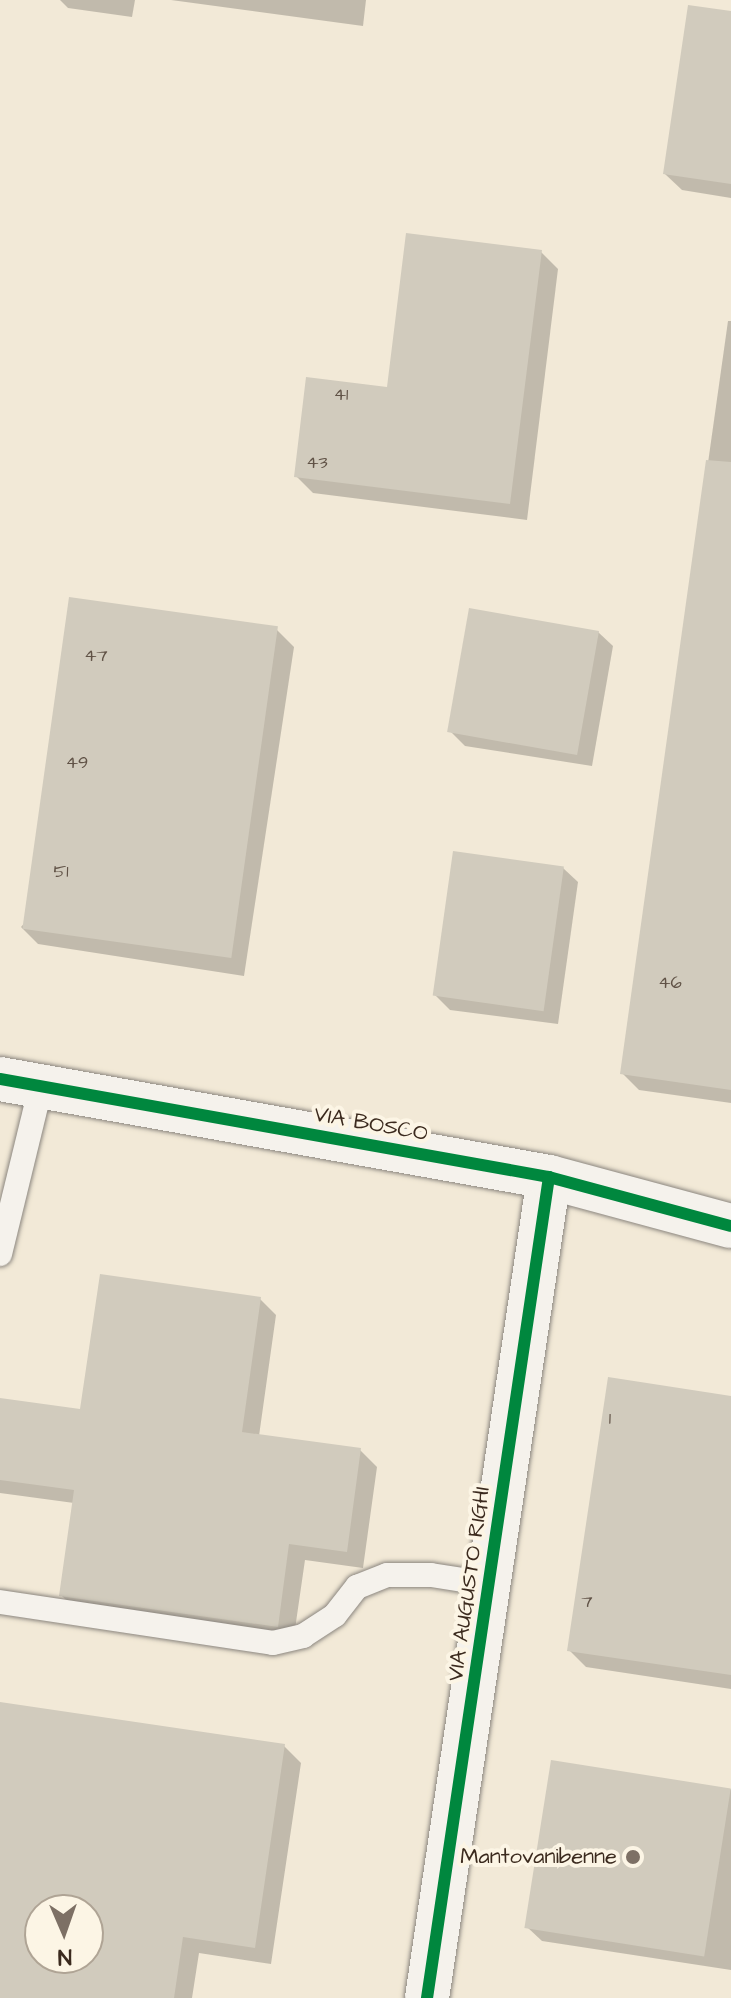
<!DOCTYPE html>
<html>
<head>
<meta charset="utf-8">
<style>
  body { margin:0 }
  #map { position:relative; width:731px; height:1998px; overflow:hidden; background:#f7f3ea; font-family:"Architects Daughter",sans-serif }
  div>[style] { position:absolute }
  .built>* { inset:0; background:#f2e9d7 }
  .shadow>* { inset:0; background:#0003 }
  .building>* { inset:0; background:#d1cbbd; transform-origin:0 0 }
  .roads { filter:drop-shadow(0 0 2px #8b867f) drop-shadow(0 0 2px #8b867f) }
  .service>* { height:24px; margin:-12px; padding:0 12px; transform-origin:12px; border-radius:12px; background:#f5f2ec }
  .minor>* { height:44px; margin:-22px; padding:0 22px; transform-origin:22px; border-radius:22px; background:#f5f2ec }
  .tertiary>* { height:44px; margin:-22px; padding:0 22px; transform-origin:22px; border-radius:22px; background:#f5f2ec }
  .cycleway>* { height:12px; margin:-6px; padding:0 6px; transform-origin:6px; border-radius:6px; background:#00873e }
  .dots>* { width:22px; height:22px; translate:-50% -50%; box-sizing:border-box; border:4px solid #fcf5e5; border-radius:50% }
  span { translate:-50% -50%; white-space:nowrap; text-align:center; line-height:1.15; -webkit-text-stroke:8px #fcf5e5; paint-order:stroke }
  .number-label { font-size:18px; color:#605246 }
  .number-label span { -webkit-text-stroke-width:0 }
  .street-label { font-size:22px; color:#3b2a1e }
  .poi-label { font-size:22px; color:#3b2a1e }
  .right { translate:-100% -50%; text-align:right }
  .north { position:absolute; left:24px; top:1894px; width:80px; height:80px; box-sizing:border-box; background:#fcf5e5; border:2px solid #afa495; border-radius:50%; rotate:178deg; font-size:22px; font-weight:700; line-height:32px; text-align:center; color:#3b2a1e }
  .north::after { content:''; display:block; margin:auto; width:28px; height:36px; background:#7d7065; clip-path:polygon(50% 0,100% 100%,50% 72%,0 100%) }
</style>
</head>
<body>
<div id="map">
  <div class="built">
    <i style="clip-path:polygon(evenodd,0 0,731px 0,731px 1998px,0 1998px,0 0,40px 1910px,88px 1910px,88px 1958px,40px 1958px,40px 1910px)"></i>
  </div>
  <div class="shadow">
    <i style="clip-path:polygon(60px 0,135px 0,132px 17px,68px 8px)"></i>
    <i style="clip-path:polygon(171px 0,366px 0,363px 26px)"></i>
    <i style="clip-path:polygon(731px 13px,731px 198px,682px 190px,665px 174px)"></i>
    <i style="clip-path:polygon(541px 252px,558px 269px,527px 520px,313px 493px,296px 476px)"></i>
    <i style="clip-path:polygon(728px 321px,731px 321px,731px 1103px,639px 1090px,622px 1073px)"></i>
    <i style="clip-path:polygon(277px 630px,294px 647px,244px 976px,38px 944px,21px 927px)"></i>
    <i style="clip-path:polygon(598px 632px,613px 646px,592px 766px,465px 746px,450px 731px)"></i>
    <i style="clip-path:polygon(563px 868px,578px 882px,558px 1024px,450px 1010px,435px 995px)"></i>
    <i style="clip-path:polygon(260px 1299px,276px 1315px,259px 1436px,360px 1450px,377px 1467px,363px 1568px,305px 1560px,293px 1643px,77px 1611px,61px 1595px,74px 1503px,0 1493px,0 1400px,82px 1412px)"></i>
    <i style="clip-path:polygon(731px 1398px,731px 1689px,586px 1667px,569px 1650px)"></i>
    <i style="clip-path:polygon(evenodd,0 1704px,284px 1746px,301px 1763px,271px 1964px,199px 1953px,192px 1998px,0 1998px,0 1704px,40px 1910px,88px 1910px,88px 1958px,40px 1958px,40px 1910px)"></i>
    <i style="clip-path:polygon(731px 1789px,731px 1970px,542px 1941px,527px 1927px)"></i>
  </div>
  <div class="building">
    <i style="clip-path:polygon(688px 5px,731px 11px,731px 184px,663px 174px)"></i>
    <i style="clip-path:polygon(406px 233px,542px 250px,510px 504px,294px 477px,306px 377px,387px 387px)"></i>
    <i style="clip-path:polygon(706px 460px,731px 462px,731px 1090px,620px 1074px)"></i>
    <i style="left:69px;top:597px;width:211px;height:335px;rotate:8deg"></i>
    <i style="left:469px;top:608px;width:132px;height:126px;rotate:10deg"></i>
    <i style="left:453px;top:851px;width:112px;height:146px;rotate:8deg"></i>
    <i style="clip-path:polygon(100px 1274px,261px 1297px,242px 1432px,361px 1448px,347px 1552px,289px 1544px,278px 1627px,59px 1596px,74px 1490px,0 1480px,0 1398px,80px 1409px)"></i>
    <i style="clip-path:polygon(608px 1377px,731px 1396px,731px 1675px,567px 1651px)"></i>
    <i style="clip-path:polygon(evenodd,0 1702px,285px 1744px,255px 1948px,183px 1937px,174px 1998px,0 1998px,0 1702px,40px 1910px,88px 1910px,88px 1958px,40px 1958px,40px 1910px)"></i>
    <i style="left:551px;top:1760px;width:182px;height:170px;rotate:9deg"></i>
  </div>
  <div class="roads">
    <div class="service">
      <i style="left:0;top:1254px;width:173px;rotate:-76.3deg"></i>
      <i style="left:0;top:1602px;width:276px;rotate:8.5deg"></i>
      <i style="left:273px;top:1643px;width:31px;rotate:-13deg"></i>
      <i style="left:303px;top:1636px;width:38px;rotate:-33deg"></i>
      <i style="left:335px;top:1615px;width:36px;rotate:-52deg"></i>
      <i style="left:357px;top:1587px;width:32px;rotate:-22deg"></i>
      <i style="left:387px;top:1575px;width:44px"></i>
      <i style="left:431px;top:1575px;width:59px;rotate:8.8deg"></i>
    </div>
    <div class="minor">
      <i style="left:427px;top:1998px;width:830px;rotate:-81.55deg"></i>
    </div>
    <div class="tertiary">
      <i style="left:0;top:1079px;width:558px;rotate:10.12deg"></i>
      <i style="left:549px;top:1177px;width:188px;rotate:15.1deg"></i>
    </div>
  </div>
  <div class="cycleway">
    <i style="left:0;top:1079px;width:558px;rotate:10.12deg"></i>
    <i style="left:549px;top:1177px;width:188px;rotate:15.1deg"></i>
    <i style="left:427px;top:1998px;width:830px;rotate:-81.55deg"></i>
  </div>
  <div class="dots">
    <i style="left:633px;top:1857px;background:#7d7065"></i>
  </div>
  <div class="number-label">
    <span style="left:341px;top:395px">41</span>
    <span style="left:317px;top:463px">43</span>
    <span style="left:96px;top:656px">47</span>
    <span style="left:77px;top:763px">49</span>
    <span style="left:61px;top:872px">51</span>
    <span style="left:670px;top:983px">46</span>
    <span style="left:610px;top:1419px">1</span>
    <span style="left:587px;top:1602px">7</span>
  </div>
  <div class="street-label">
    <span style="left:371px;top:1124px;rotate:10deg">VIA BOSCO</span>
    <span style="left:469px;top:1584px;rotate:-82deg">VIA AUGUSTO RIGHI</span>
  </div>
  <div class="poi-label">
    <span class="right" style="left:617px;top:1857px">Mantovanibenne</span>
  </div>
  <div class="north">N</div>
</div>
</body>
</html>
